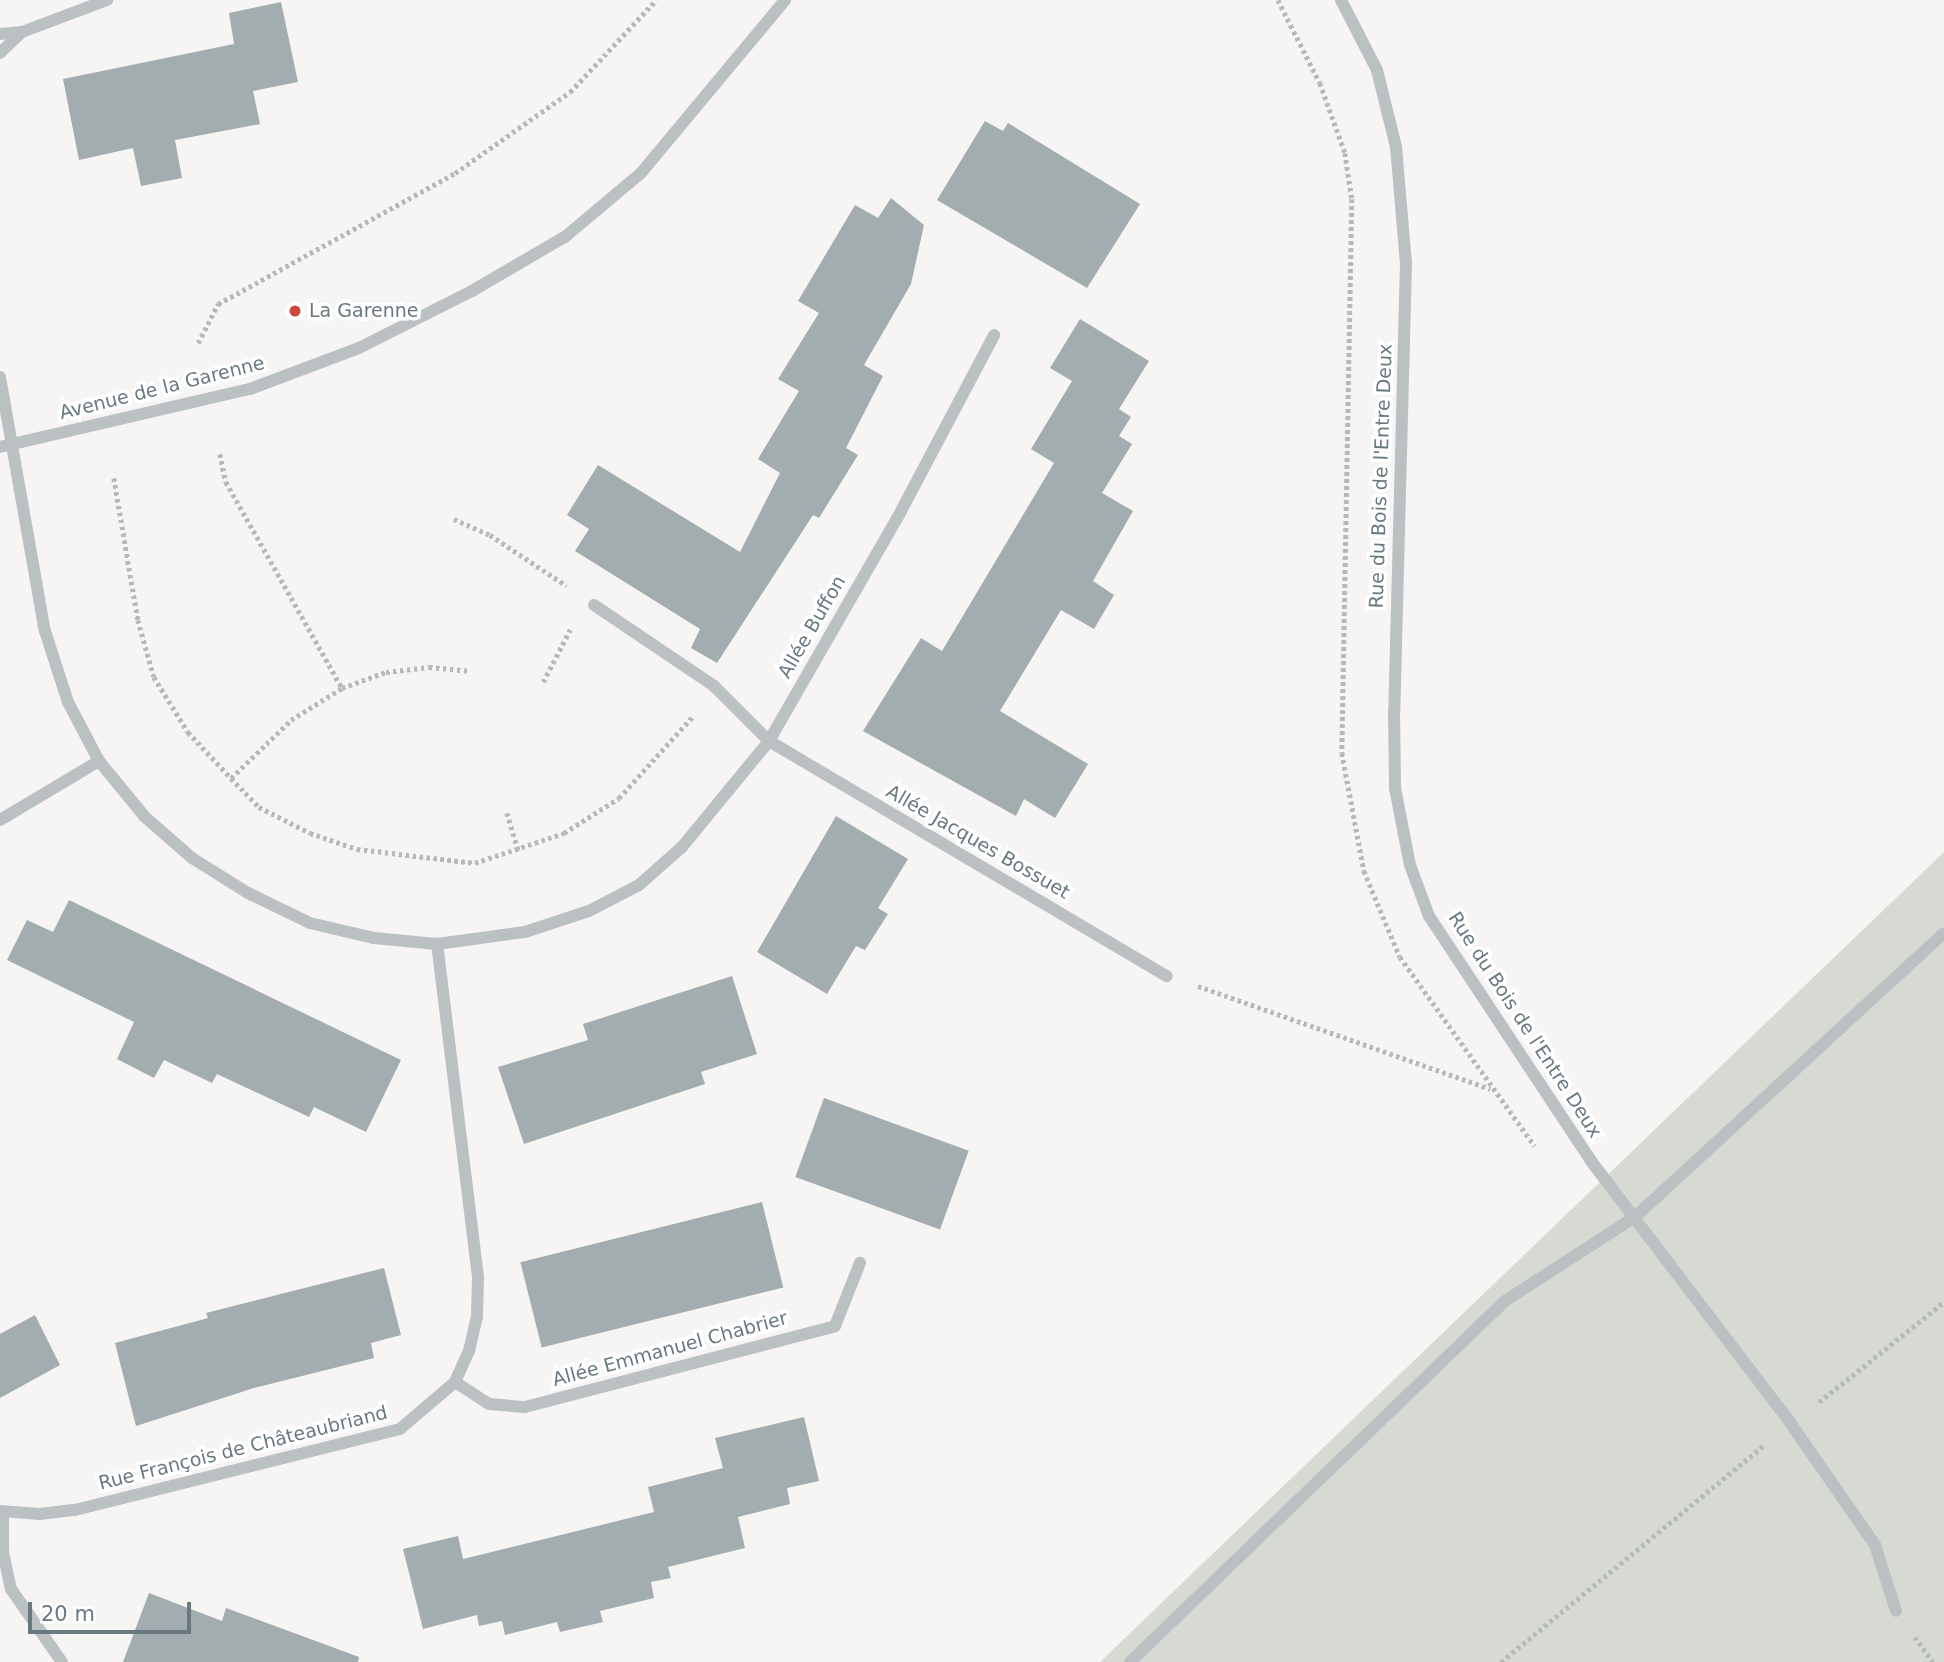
<!DOCTYPE html>
<html>
<head>
<meta charset="utf-8">
<style>
  body { margin:0 }
  #map { position:relative; width:1944px; height:1662px; overflow:hidden; background:#f6f5f3; font-family:"DejaVu Sans",sans-serif }
  div>[style] { position:absolute }
  .green>* { inset:0; background:#d6dad3 }
  .building>* { inset:0; background:#a3acaf; transform-origin:0 0 }
  .path>* { height:4.5px; margin-top:-2.25px; transform-origin:0; background:repeating-linear-gradient(90deg,#b5b9ba 0 3.5px,transparent 0 7px) }
  .minor>* { height:12px; margin:-6px; padding:0 6px; transform-origin:6px; border-radius:6px; background:#bbc0c2 }
  .dots>* { width:19px; height:19px; translate:-50% -50%; box-sizing:border-box; border:4px solid #fff; border-radius:50% }
  span { translate:-50% -50%; white-space:nowrap; text-align:center; line-height:1.15; -webkit-text-stroke:7px #fff; paint-order:stroke }
  .poi-label { font-size:19px; color:#697980 }
  .left { translate:0 -50%; text-align:left }
  .street-label { font-size:19px; color:#697980 }
  .scale { position:absolute; left:28px; top:1602px; width:163px; height:32px; box-sizing:border-box; border:4px solid #697980; border-top:0; padding-left:9px; font-size:21px; line-height:24px; white-space:nowrap; color:#697980; -webkit-text-stroke:5px #fff; paint-order:stroke }
</style>
</head>
<body>
<div id="map">
  <div class="green">
    <i style="clip-path:polygon(1944px 852px,1944px 1662px,1100px 1662px)"></i>
  </div>
  <div class="building">
    <i style="clip-path:polygon(281px 2px,298px 82px,253px 91px,260px 124px,175px 140px,182px 178px,141px 186px,133px 148px,79px 160px,63px 79px,234px 44px,229px 13px)"></i>
    <i style="clip-path:polygon(985px 121px,1003px 131px,1008px 123px,1140px 204px,1087px 288px,937px 200px)"></i>
    <i style="clip-path:polygon(891px 198px,924px 225px,911px 284px,864px 365px,883px 376px,846px 448px,858px 455px,819px 518px,813px 515px,717px 663px,691px 648px,700px 629px,575px 551px,589px 529px,567px 515px,598px 465px,740px 552px,780px 473px,758px 459px,799px 391px,778px 379px,819px 313px,798px 301px,855px 205px,878px 218px)"></i>
    <i style="clip-path:polygon(1080px 319px,1149px 361px,1119px 409px,1131px 417px,1119px 436px,1132px 444px,1102px 493px,1133px 511px,1093px 581px,1114px 595px,1094px 629px,1061px 610px,1000px 711px,1088px 764px,1055px 818px,1024px 799px,1016px 816px,863px 731px,921px 638px,942px 651px,1054px 463px,1031px 449px,1072px 381px,1050px 368px)"></i>
    <i style="clip-path:polygon(836px 816px,908px 859px,878px 908px,888px 914px,865px 950px,856px 946px,827px 994px,757px 952px)"></i>
    <i style="clip-path:polygon(69px 900px,401px 1060px,366px 1132px,314px 1107px,309px 1117px,217px 1074px,212px 1083px,164px 1060px,154px 1078px,117px 1059px,134px 1022px,7px 960px,27px 920px,53px 932px)"></i>
    <i style="clip-path:polygon(732px 976px,757px 1054px,701px 1072px,705px 1084px,524px 1144px,498px 1067px,588px 1040px,583px 1024px)"></i>
    <i style="left:824px;top:1098px;width:154px;height:84px;rotate:20deg"></i>
    <i style="left:762px;top:1202px;width:88px;height:249px;rotate:76deg"></i>
    <i style="clip-path:polygon(384px 1268px,401px 1335px,371px 1343px,374px 1358px,254px 1388px,136px 1426px,115px 1343px,208px 1318px,206px 1313px)"></i>
    <i style="clip-path:polygon(35px 1315px,60px 1365px,0 1398px,0 1334px)"></i>
    <i style="clip-path:polygon(804px 1417px,819px 1481px,787px 1488px,790px 1504px,738px 1517px,745px 1548px,668px 1567px,671px 1578px,651px 1582px,654px 1598px,600px 1611px,603px 1622px,560px 1632px,557px 1622px,505px 1635px,502px 1621px,479px 1626px,477px 1615px,423px 1629px,403px 1549px,458px 1536px,463px 1559px,654px 1512px,648px 1487px,723px 1468px,715px 1438px)"></i>
    <i style="clip-path:polygon(149px 1593px,222px 1621px,226px 1608px,359px 1657px,358px 1662px,123px 1662px)"></i>
  </div>
  <div class="path">
    <i style="left:1278px;top:0;width:93px;rotate:63.2deg"></i>
    <i style="left:1320px;top:83px;width:74px;rotate:70.3deg"></i>
    <i style="left:1345px;top:153px;width:47px;rotate:81.3deg"></i>
    <i style="left:1352px;top:199px;width:554px;rotate:91.03deg"></i>
    <i style="left:1342px;top:753px;width:120px;rotate:79.4deg"></i>
    <i style="left:1364px;top:871px;width:93px;rotate:67.3deg"></i>
    <i style="left:1400px;top:957px;width:232px;rotate:54.5deg"></i>
    <i style="left:198px;top:343px;width:44px;rotate:-62.9deg"></i>
    <i style="left:218px;top:304px;width:271px;rotate:-28.9deg"></i>
    <i style="left:455px;top:173px;width:141px;rotate:-35.2deg"></i>
    <i style="left:570px;top:92px;width:126px;rotate:-46.9deg"></i>
    <i style="left:220px;top:454px;width:29px;rotate:78deg"></i>
    <i style="left:226px;top:482px;width:236px;rotate:60.6deg"></i>
    <i style="left:114px;top:478px;width:144px;rotate:80.4deg"></i>
    <i style="left:138px;top:620px;width:59px;rotate:74.3deg"></i>
    <i style="left:154px;top:677px;width:65px;rotate:58.3deg"></i>
    <i style="left:188px;top:732px;width:63px;rotate:46.9deg"></i>
    <i style="left:231px;top:778px;width:40px;rotate:46deg"></i>
    <i style="left:259px;top:807px;width:57px;rotate:27deg"></i>
    <i style="left:310px;top:833px;width:50px;rotate:18.8deg"></i>
    <i style="left:357px;top:849px;width:119px;rotate:6.8deg"></i>
    <i style="left:475px;top:863px;width:94px;rotate:-18.6deg"></i>
    <i style="left:564px;top:833px;width:65px;rotate:-32.5deg"></i>
    <i style="left:619px;top:798px;width:110px;rotate:-47.9deg"></i>
    <i style="left:454px;top:519px;width:39px;rotate:24deg"></i>
    <i style="left:490px;top:535px;width:92px;rotate:33.5deg"></i>
    <i style="left:543px;top:682px;width:59px;rotate:-62.6deg"></i>
    <i style="left:231px;top:778px;width:83px;rotate:-44deg"></i>
    <i style="left:291px;top:720px;width:60px;rotate:-32.1deg"></i>
    <i style="left:342px;top:688px;width:47px;rotate:-20deg"></i>
    <i style="left:386px;top:672px;width:43px;rotate:-6.6deg"></i>
    <i style="left:429px;top:667px;width:42px;rotate:5.4deg"></i>
    <i style="left:507px;top:813px;width:39px;rotate:73deg"></i>
    <i style="left:1198px;top:986px;width:310px;rotate:19.4deg"></i>
    <i style="left:1819px;top:1402px;width:160px;rotate:-38.7deg"></i>
    <i style="left:1915px;top:1637px;width:31px;rotate:54deg"></i>
    <i style="left:1501px;top:1662px;width:342px;rotate:-39.5deg"></i>
  </div>
  <div class="minor">
    <i style="left:1341px;top:0;width:79px;rotate:62.8deg"></i>
    <i style="left:1377px;top:70px;width:79px;rotate:76.1deg"></i>
    <i style="left:1396px;top:147px;width:116px;rotate:85.1deg"></i>
    <i style="left:1406px;top:263px;width:449px;rotate:91.5deg"></i>
    <i style="left:1394px;top:712px;width:76px;rotate:89.2deg"></i>
    <i style="left:1395px;top:788px;width:78px;rotate:79deg"></i>
    <i style="left:1410px;top:865px;width:54px;rotate:69.6deg"></i>
    <i style="left:1429px;top:916px;width:294px;rotate:56.5deg"></i>
    <i style="left:1591px;top:1161px;width:330px;rotate:52.7deg"></i>
    <i style="left:1791px;top:1424px;width:147px;rotate:55.2deg"></i>
    <i style="left:1875px;top:1545px;width:69px;rotate:72.3deg"></i>
    <i style="left:0;top:34px;width:22px;rotate:-5deg"></i>
    <i style="left:22px;top:32px;width:91px;rotate:-20.6deg"></i>
    <i style="left:0;top:53px;width:30px;rotate:-44deg"></i>
    <i style="left:0;top:377px;width:258px;rotate:80deg"></i>
    <i style="left:45px;top:631px;width:75px;rotate:72.1deg"></i>
    <i style="left:68px;top:702px;width:67px;rotate:62.3deg"></i>
    <i style="left:99px;top:761px;width:72px;rotate:50.6deg"></i>
    <i style="left:145px;top:817px;width:62px;rotate:41.1deg"></i>
    <i style="left:192px;top:858px;width:66px;rotate:32deg"></i>
    <i style="left:248px;top:893px;width:69px;rotate:25.8deg"></i>
    <i style="left:310px;top:923px;width:66px;rotate:13.2deg"></i>
    <i style="left:374px;top:938px;width:63px;rotate:5.4deg"></i>
    <i style="left:437px;top:944px;width:89px;rotate:-7.8deg"></i>
    <i style="left:525px;top:932px;width:67px;rotate:-18.2deg"></i>
    <i style="left:589px;top:911px;width:56px;rotate:-27.5deg"></i>
    <i style="left:639px;top:885px;width:57px;rotate:-41.5deg"></i>
    <i style="left:682px;top:847px;width:137px;rotate:-50.6deg"></i>
    <i style="left:769px;top:741px;width:265px;rotate:-60.1deg"></i>
    <i style="left:901px;top:511px;width:199px;rotate:-62.1deg"></i>
    <i style="left:0;top:447px;width:257px;rotate:-13.1deg"></i>
    <i style="left:250px;top:389px;width:116px;rotate:-20.6deg"></i>
    <i style="left:359px;top:348px;width:127px;rotate:-26.8deg"></i>
    <i style="left:472px;top:291px;width:109px;rotate:-30.3deg"></i>
    <i style="left:566px;top:236px;width:98px;rotate:-40deg"></i>
    <i style="left:641px;top:173px;width:225px;rotate:-50.2deg"></i>
    <i style="left:594px;top:605px;width:145px;rotate:34deg"></i>
    <i style="left:714px;top:686px;width:78px;rotate:45deg"></i>
    <i style="left:769px;top:741px;width:462px;rotate:30.6deg"></i>
    <i style="left:0;top:820px;width:115px;rotate:-30.8deg"></i>
    <i style="left:455px;top:1382px;width:40px;rotate:32.9deg"></i>
    <i style="left:489px;top:1404px;width:36px;rotate:5deg"></i>
    <i style="left:525px;top:1407px;width:320px;rotate:-14.6deg"></i>
    <i style="left:835px;top:1326px;width:68px;rotate:-68.4deg"></i>
    <i style="left:0;top:1511px;width:40px;rotate:4.3deg"></i>
    <i style="left:40px;top:1514px;width:35px;rotate:-7deg"></i>
    <i style="left:75px;top:1510px;width:335px;rotate:-14deg"></i>
    <i style="left:400px;top:1429px;width:72px;rotate:-40.5deg"></i>
    <i style="left:455px;top:1382px;width:34px;rotate:-66deg"></i>
    <i style="left:469px;top:1351px;width:35px;rotate:-77deg"></i>
    <i style="left:477px;top:1317px;width:40px;rotate:-88.6deg"></i>
    <i style="left:478px;top:1277px;width:336px;rotate:-97deg"></i>
    <i style="left:3px;top:1513px;width:39px;rotate:90deg"></i>
    <i style="left:3px;top:1552px;width:38px;rotate:78deg"></i>
    <i style="left:11px;top:1589px;width:89px;rotate:55.1deg"></i>
    <i style="left:1130px;top:1662px;width:521px;rotate:-43.91deg"></i>
    <i style="left:1505px;top:1301px;width:155px;rotate:-32.9deg"></i>
    <i style="left:1635px;top:1217px;width:418px;rotate:-42.6deg"></i>
  </div>
  <div class="dots">
    <i style="left:295px;top:311px;background:#cc483d"></i>
  </div>
  <div class="poi-label">
    <span class="left" style="left:309px;top:311px">La Garenne</span>
  </div>
  <div class="street-label">
    <span style="left:162px;top:388px;rotate:-14deg">Avenue de la Garenne</span>
    <span style="left:1381px;top:476px;rotate:-88deg">Rue du Bois de l'Entre Deux</span>
    <span style="left:812px;top:627px;rotate:-60deg">Allée Buffon</span>
    <span style="left:978px;top:842px;rotate:30deg">Allée Jacques Bossuet</span>
    <span style="left:1525px;top:1025px;rotate:57deg">Rue du Bois de l'Entre Deux</span>
    <span style="left:670px;top:1349px;rotate:-15deg">Allée Emmanuel Chabrier</span>
    <span style="left:243px;top:1448px;rotate:-14deg">Rue François de Châteaubriand</span>
  </div>
  <div class="scale">20 m</div>
</div>
</body>
</html>
